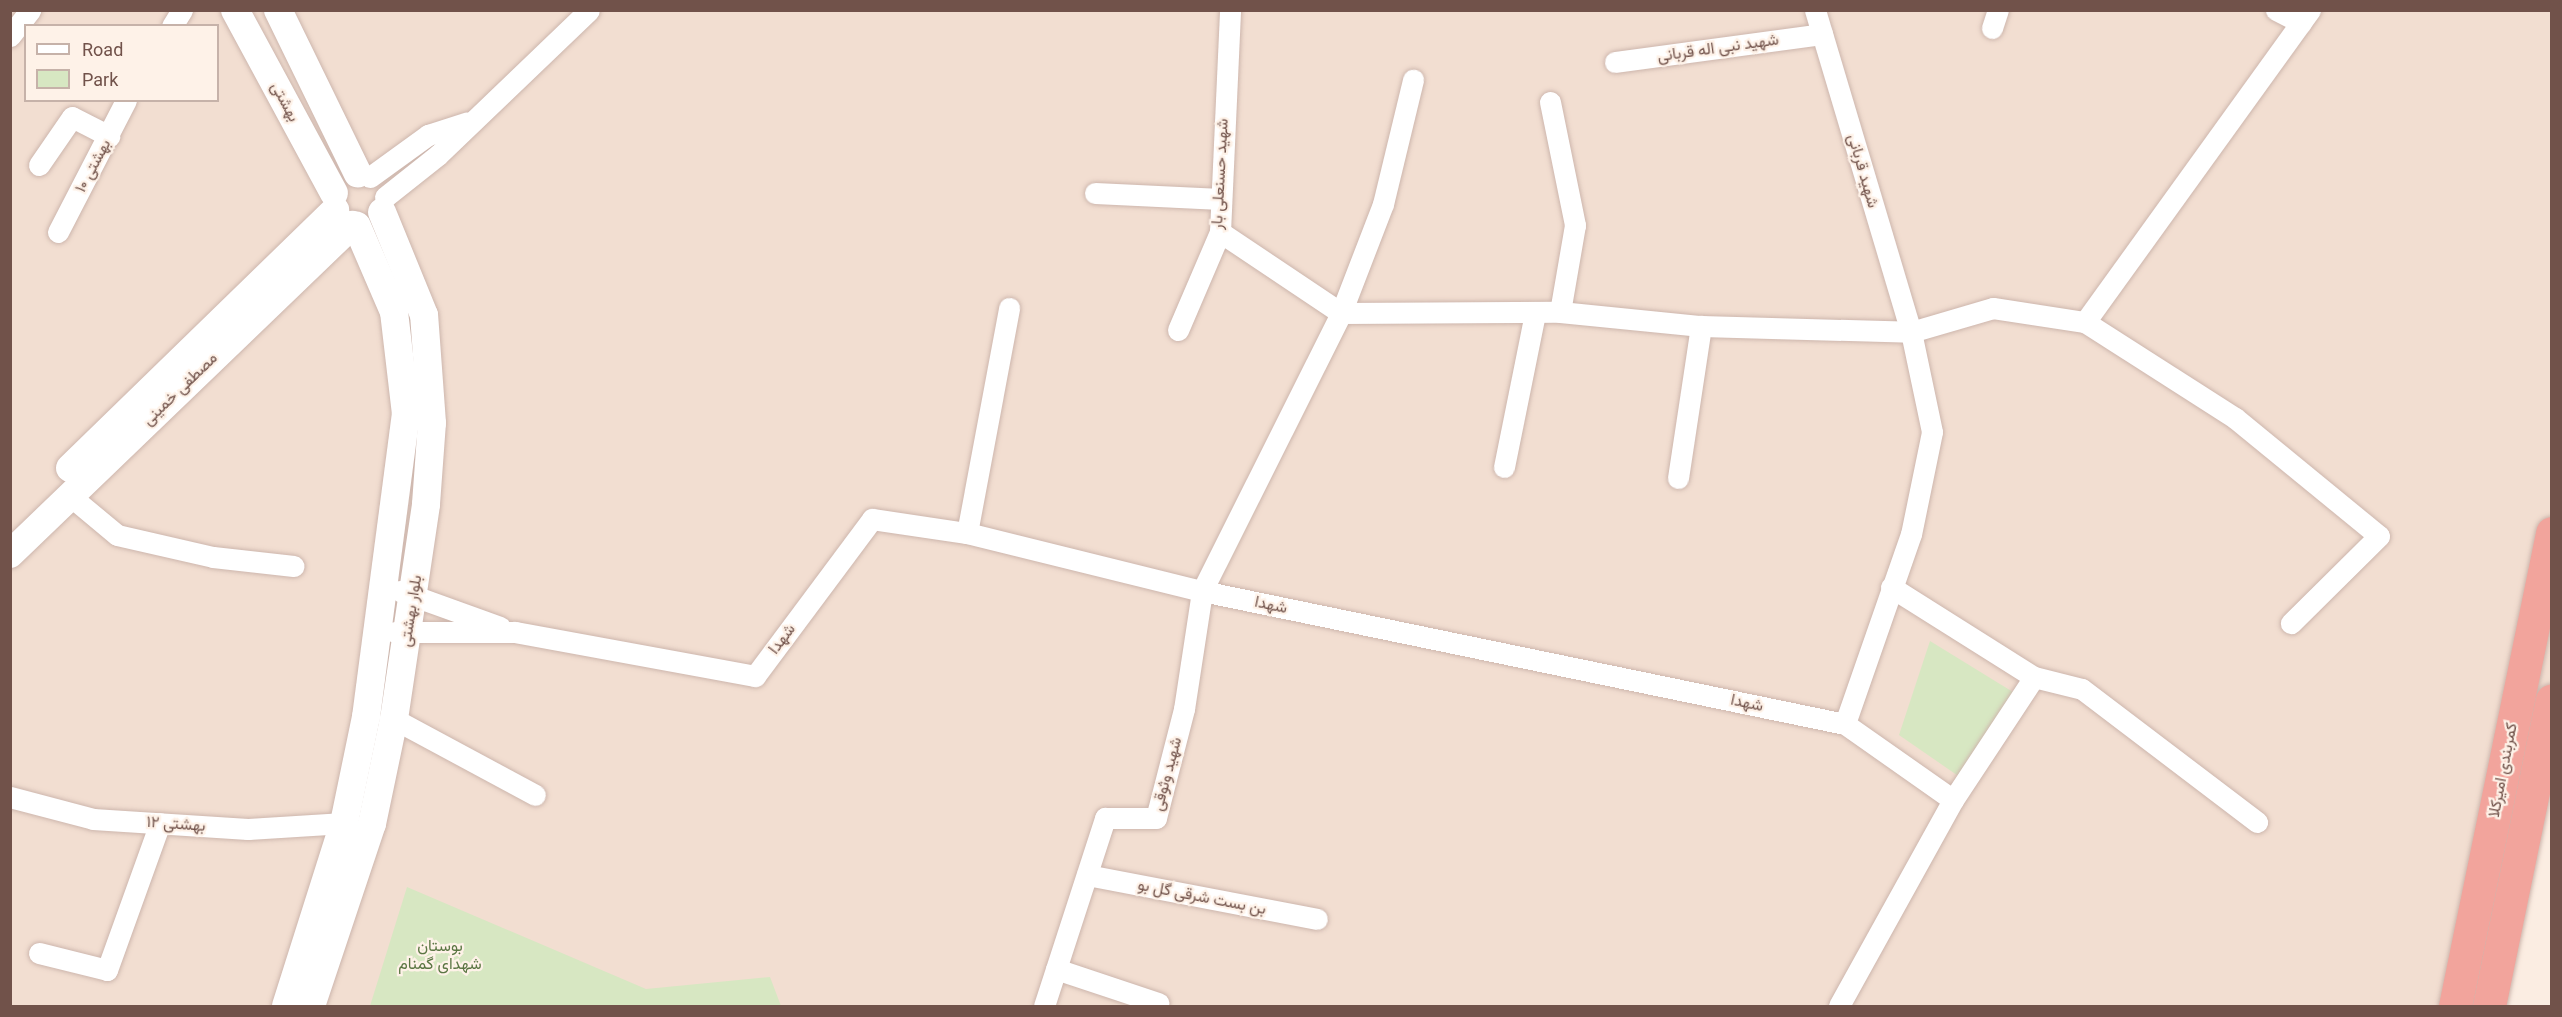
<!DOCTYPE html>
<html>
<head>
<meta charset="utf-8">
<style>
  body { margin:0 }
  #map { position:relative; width:2562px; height:1017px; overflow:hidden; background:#fbede2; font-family:Roboto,Vazirmatn,sans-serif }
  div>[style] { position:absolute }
  .residential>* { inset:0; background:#f2ded1 }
  .green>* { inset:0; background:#d7e7c2 }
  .roads { filter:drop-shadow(0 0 2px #cdb6ad) drop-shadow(0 0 2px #cdb6ad) }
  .street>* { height:21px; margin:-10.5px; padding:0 10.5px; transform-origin:10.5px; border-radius:10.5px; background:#fff }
  .secondary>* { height:28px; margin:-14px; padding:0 14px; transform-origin:14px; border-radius:14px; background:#fff }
  .highway>* { height:33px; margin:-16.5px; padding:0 16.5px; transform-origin:16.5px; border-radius:16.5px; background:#f2a49c }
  span { translate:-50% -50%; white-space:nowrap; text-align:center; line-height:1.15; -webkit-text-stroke:4.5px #fef2e8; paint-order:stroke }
  .street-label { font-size:16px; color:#71524a }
  .park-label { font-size:16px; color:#5b7643 }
  .frame { position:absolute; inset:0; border:12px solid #71524a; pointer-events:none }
  .legend { position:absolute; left:24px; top:24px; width:195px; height:78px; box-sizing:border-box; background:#fef2e8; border:2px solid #c6b2a9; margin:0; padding:8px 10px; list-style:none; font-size:18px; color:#71524a }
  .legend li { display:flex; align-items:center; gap:12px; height:30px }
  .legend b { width:30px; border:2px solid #c6b2a9 }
</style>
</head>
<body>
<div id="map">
  <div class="residential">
    <i style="clip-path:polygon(evenodd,10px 11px,2551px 11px,2551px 727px,2474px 1006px,11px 1006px,10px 11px,26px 26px,218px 26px,218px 100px,26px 100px,26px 26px)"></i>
  </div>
  <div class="green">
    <i style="clip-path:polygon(1930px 641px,2026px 700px,1967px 782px,1899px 735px)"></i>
    <i style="clip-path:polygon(407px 887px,646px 989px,770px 977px,781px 1006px,370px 1006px)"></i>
  </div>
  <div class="roads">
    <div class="street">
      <i style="left:1815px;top:10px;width:336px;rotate:73.4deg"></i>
      <i style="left:1911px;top:332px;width:102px;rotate:78.1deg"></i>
      <i style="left:1932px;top:432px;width:104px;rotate:101.6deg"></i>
      <i style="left:1911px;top:534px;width:201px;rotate:109.2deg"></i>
      <i style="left:2276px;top:10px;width:28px;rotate:27deg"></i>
      <i style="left:172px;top:26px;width:19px;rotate:-58deg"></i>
      <i style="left:1992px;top:28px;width:19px;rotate:-72deg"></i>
      <i style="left:10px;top:36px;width:33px;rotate:-52deg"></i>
      <i style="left:1615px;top:62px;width:209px;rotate:-7.7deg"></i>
      <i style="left:1550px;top:102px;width:126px;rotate:78.5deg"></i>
      <i style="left:1575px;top:225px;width:88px;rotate:99.8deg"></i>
      <i style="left:39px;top:165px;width:58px;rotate:-55.5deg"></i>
      <i style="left:72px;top:117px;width:42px;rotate:27.2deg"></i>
      <i style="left:370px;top:177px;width:72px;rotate:-35.9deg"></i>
      <i style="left:428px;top:135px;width:40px;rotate:-18deg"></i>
      <i style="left:1095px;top:193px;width:126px;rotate:2.7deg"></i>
      <i style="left:385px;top:197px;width:68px;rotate:-38.4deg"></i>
      <i style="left:438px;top:155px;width:209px;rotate:-43.8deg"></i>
      <i style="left:58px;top:232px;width:148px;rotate:-62.7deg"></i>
      <i style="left:1220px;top:232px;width:146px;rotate:33.8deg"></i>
      <i style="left:1341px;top:313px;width:117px;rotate:-68.9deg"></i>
      <i style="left:1383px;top:204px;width:128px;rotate:-76.4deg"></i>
      <i style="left:2085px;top:322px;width:178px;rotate:32.6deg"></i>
      <i style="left:2235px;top:418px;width:186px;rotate:39.3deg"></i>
      <i style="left:2379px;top:536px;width:124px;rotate:135.3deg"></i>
      <i style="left:1178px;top:330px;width:107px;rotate:-66.8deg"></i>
      <i style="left:1220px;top:232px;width:222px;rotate:-87.4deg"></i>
      <i style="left:1504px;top:467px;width:157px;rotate:-78.6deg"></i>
      <i style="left:1678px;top:478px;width:154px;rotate:-81.4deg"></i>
      <i style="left:69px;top:495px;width:62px;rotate:39.8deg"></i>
      <i style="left:117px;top:535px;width:98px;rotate:12.9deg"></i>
      <i style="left:213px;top:557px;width:81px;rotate:6.4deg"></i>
      <i style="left:967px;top:533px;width:229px;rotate:-79.4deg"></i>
      <i style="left:1891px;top:587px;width:169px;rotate:32.2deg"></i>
      <i style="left:400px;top:591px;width:106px;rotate:19.8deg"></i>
      <i style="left:395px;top:632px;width:120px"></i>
      <i style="left:515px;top:632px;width:244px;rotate:10.4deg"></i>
      <i style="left:755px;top:676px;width:196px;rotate:-53.3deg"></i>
      <i style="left:872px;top:519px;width:96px;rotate:8.4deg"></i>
      <i style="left:967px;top:533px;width:242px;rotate:13.9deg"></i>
      <i style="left:1202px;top:591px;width:657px;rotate:11.69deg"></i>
      <i style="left:1845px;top:724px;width:132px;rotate:35.1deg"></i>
      <i style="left:1953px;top:800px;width:235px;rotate:119deg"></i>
      <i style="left:394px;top:719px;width:160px;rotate:28.3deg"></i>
      <i style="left:10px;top:797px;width:86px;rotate:14.8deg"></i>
      <i style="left:93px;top:819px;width:155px;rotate:3.7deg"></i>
      <i style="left:248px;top:829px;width:96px;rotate:-3.6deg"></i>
      <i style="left:1953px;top:800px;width:147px;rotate:-56.6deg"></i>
      <i style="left:2034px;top:677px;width:49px;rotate:14deg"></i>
      <i style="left:2082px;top:689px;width:220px;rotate:37.2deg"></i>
      <i style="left:1087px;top:875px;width:234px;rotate:10.8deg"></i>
      <i style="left:39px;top:953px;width:70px;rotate:14deg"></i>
      <i style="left:107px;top:970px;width:156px;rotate:-70.2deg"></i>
      <i style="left:1056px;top:969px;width:108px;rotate:18.4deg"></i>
      <i style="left:1044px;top:1006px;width:198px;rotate:-72deg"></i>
      <i style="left:1105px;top:818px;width:51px"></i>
      <i style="left:1156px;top:818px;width:113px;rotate:-75.6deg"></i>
      <i style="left:1184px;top:709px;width:119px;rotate:-81.3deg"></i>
      <i style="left:1202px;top:591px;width:311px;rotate:-63.4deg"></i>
      <i style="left:1341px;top:313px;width:219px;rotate:-0.3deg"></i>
      <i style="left:1560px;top:312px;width:142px;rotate:5.7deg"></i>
      <i style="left:1701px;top:326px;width:210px;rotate:1.6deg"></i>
      <i style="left:1911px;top:332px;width:85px;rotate:-16.3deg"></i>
      <i style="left:1993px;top:308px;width:93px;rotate:8.7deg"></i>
      <i style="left:2085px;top:322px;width:385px;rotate:-54.2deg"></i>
    </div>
    <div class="secondary">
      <i style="left:235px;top:10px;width:208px;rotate:61.6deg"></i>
      <i style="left:278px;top:10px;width:182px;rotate:64deg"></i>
      <i style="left:70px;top:468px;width:370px;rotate:-44.2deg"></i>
      <i style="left:10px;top:554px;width:475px;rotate:-43.9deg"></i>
      <i style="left:286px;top:1006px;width:192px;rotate:-72.4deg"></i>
      <i style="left:344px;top:823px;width:108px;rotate:-78.3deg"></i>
      <i style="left:366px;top:717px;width:306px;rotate:-82.5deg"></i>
      <i style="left:406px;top:414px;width:103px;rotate:-96.7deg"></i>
      <i style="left:394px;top:312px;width:94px;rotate:-113.3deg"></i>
      <i style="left:311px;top:1006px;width:192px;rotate:-71.5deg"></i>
      <i style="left:372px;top:824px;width:107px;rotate:-78.2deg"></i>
      <i style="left:394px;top:719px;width:217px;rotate:-81.5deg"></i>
      <i style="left:426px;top:504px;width:81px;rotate:-85.8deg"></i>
      <i style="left:432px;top:423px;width:108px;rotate:-94.2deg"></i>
      <i style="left:424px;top:315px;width:111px;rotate:-112.2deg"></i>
    </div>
    <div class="highway">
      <i style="left:2455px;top:1006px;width:483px;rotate:-78.4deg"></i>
      <i style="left:2489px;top:1006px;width:312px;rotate:-78.4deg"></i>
    </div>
  </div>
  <div class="street-label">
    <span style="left:1718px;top:48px;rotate:-8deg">شهید نبی اله قربانی</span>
    <span style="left:285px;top:102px;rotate:62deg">بهشتی</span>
    <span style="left:93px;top:166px;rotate:-62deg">بهشتی ۱۰</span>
    <span style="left:1863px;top:171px;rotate:74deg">شهید قربانی</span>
    <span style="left:1220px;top:174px;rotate:-87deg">شهید حسنعلی بار</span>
    <span style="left:180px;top:389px;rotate:-44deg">مصطفی خمینی</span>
    <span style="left:1271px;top:605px;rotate:12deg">شهدا</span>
    <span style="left:411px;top:611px;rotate:-81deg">بلوار بهشتی</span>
    <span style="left:782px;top:639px;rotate:-53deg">شهدا</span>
    <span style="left:1747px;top:703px;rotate:12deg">شهدا</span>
    <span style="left:2503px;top:770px;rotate:-79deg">کمربندی امیرکلا</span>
    <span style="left:1167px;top:774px;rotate:-75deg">شهید وثوقی</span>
    <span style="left:176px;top:824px;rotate:4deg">بهشتی ۱۲</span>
    <span style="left:1202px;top:897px;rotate:11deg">بن بست شرقی گل بو</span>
  </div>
  <div class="park-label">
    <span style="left:440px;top:955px">بوستان<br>شهدای گمنام</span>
  </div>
  <div class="frame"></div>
  <ul class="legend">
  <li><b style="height:8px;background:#fff"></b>Road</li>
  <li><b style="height:16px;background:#d7e7c2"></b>Park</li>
  </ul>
</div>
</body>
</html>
